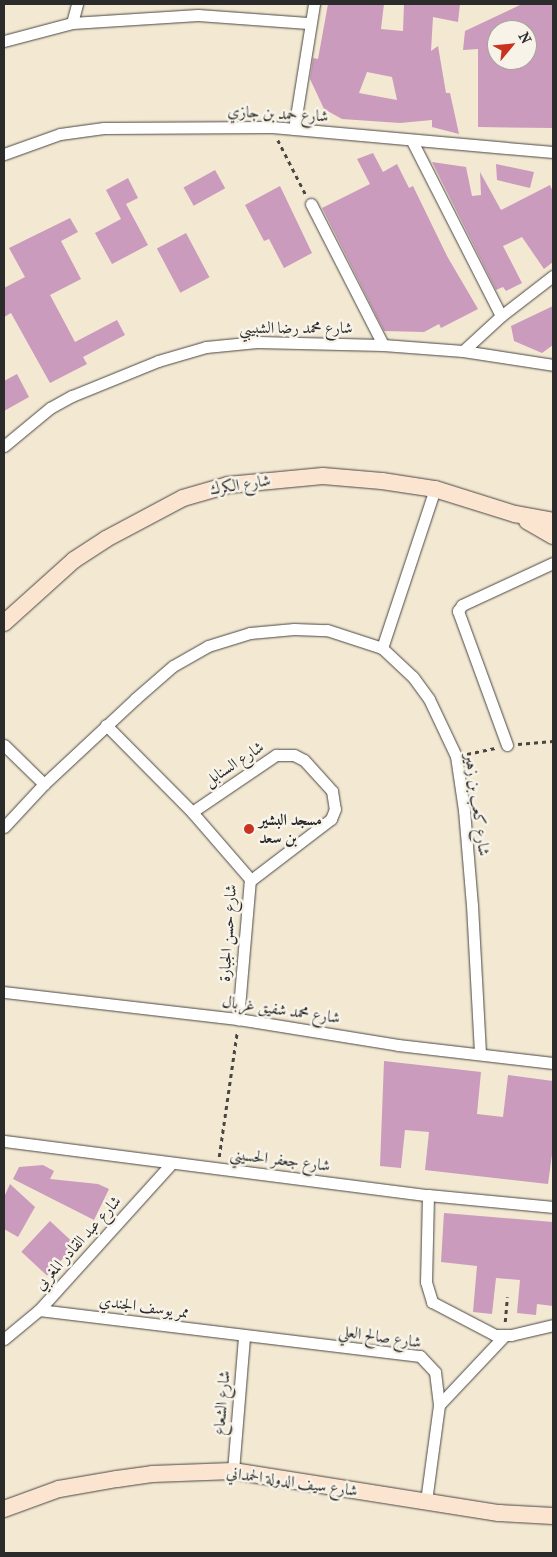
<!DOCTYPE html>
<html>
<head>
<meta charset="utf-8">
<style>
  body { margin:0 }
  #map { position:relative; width:557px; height:1557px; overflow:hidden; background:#f3e8d2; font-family:"IM FELL French Canon",Amiri,serif }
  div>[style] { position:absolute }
  .building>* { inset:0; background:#ca9bbc; transform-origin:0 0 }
  .path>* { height:2.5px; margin-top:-1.25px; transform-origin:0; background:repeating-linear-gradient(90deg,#494744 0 4px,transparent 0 8px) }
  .roads { filter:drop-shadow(0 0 1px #494744) drop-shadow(0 0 1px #494744) }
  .street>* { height:11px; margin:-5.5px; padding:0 5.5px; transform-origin:5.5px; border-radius:5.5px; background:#fff }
  .secondary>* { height:16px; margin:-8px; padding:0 8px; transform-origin:8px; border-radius:8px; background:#fce5d0 }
  .dots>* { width:14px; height:14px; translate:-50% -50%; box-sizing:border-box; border:2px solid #f7f3e8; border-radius:50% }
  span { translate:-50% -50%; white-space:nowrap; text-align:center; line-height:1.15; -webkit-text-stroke:5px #f7f3e8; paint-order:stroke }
  .street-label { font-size:16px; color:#2b2b2b }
  .poi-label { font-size:16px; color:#2b2b2b; font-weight:700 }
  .left { translate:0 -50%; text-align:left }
  .frame { position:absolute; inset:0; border:5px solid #2b2b2b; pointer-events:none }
  .north { position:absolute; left:487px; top:20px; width:50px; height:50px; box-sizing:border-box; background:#f7f3e8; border:1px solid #a5a39c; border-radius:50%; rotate:62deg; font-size:14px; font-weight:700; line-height:20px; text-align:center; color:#2b2b2b }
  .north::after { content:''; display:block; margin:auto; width:18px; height:22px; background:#c8321e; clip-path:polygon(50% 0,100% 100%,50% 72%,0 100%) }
</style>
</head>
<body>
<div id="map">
  <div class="building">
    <i style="clip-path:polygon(evenodd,328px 4px,384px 4px,381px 29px,403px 31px,404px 4px,460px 4px,458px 22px,433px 17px,431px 51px,438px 46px,446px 93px,450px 93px,459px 134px,432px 127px,432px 120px,400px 123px,342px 119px,324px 109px,310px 79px,313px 58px,318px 59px,328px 4px,367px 72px,392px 77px,397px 100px,359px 93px,367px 72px)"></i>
    <i style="clip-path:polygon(evenodd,522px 4px,553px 4px,553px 128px,478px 127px,478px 49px,463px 50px,465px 31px,522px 4px,497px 30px,527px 30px,527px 60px,497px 60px,497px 30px)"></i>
    <i style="clip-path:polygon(373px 153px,383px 172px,397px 164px,409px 188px,413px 186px,447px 256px,478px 309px,441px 328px,439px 324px,424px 332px,384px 331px,322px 208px,370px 184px,357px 159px)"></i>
    <i style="clip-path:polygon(432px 162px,466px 167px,472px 196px,481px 195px,480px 172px,501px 210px,550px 185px,553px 192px,553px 262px,544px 269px,522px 237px,503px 246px,522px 283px,506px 291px,503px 287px,496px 290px)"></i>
    <i style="clip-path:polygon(496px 164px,534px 172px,530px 188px,497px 180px)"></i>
    <i style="left:215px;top:170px;width:21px;height:36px;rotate:61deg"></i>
    <i style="clip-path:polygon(128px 178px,138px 198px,126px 204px,148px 245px,112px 264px,95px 233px,121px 219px,106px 190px)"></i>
    <i style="clip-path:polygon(280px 186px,312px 253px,284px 268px,269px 239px,264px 241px,245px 205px)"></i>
    <i style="clip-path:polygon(70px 218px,78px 232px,61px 241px,81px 279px,50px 295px,75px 342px,117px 320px,125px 335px,83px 357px,87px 364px,50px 383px,11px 313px,4px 317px,4px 288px,25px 277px,9px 248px)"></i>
    <i style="left:186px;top:233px;width:50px;height:33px;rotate:62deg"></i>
    <i style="clip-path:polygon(553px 306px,553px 345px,542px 353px,514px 341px,511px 326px)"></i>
    <i style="clip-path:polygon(17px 374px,29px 397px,4px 411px,4px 381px)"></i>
    <i style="clip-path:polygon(384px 1061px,481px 1072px,477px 1114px,503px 1117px,508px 1075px,553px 1081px,553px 1147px,548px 1184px,425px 1170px,429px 1132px,405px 1130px,401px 1168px,380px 1166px)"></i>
    <i style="clip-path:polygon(43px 1165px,54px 1171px,50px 1179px,98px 1184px,109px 1189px,94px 1220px,13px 1179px,19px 1167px)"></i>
    <i style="clip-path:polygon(10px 1184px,35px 1207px,18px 1237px,4px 1229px,4px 1197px)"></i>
    <i style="clip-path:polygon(444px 1213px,553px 1222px,553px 1306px,537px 1304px,536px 1315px,517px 1313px,520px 1280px,496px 1278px,492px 1314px,473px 1312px,477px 1266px,441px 1262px)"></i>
    <i style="left:50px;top:1221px;width:35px;height:42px;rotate:43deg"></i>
  </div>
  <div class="path">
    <i style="left:278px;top:140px;width:62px;rotate:63deg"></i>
    <i style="left:518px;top:744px;width:35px;rotate:-5deg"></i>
    <i style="left:467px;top:754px;width:30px;rotate:-12deg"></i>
    <i style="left:219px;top:1157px;width:126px;rotate:-81.8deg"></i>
    <i style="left:505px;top:1322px;width:25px;rotate:-85deg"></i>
  </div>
  <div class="roads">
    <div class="street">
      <i style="left:72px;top:23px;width:20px;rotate:-75deg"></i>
      <i style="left:4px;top:41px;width:70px;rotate:-14.8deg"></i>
      <i style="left:72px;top:23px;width:126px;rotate:-3.6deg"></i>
      <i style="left:198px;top:15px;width:110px;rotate:4.2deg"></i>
      <i style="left:294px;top:129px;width:127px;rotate:-80.9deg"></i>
      <i style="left:412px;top:141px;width:196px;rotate:63deg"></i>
      <i style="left:4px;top:154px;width:59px;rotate:-19.7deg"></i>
      <i style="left:60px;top:134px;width:44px;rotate:-7.8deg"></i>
      <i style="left:104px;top:128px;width:168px;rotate:-0.3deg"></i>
      <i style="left:272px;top:127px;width:282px;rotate:5.1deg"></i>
      <i style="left:311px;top:204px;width:158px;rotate:62.9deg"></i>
      <i style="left:463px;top:351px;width:52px;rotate:-42.6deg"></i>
      <i style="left:501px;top:316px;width:66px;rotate:-37.6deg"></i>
      <i style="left:4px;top:446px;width:60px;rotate:-39.6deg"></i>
      <i style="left:50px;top:408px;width:25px;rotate:-29deg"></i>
      <i style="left:72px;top:396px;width:93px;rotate:-22.1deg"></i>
      <i style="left:158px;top:361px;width:50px;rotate:-16.3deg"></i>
      <i style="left:206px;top:347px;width:51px;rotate:-5.6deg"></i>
      <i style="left:257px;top:342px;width:126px;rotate:1.4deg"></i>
      <i style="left:383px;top:345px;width:80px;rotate:4.3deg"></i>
      <i style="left:463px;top:351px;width:91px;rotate:8.8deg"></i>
      <i style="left:382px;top:648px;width:168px;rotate:-71.6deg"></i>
      <i style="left:106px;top:725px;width:122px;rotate:45.3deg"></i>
      <i style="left:192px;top:812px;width:89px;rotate:49.1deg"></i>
      <i style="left:250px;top:879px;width:141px;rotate:94.9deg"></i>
      <i style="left:4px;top:745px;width:56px;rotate:44.3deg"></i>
      <i style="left:507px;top:745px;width:143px;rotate:-110.1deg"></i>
      <i style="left:458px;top:611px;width:7px;rotate:-56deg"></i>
      <i style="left:462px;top:605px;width:100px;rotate:-24.8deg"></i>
      <i style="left:192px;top:812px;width:102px;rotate:-34.2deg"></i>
      <i style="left:276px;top:755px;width:18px"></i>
      <i style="left:294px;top:755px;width:11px;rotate:27deg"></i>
      <i style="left:304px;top:760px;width:42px;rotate:47.9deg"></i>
      <i style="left:332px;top:791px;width:18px;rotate:81deg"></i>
      <i style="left:335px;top:809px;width:11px;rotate:112deg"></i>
      <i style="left:331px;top:819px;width:102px;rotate:142.6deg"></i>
      <i style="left:4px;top:827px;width:59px;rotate:-47.1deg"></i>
      <i style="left:44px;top:784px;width:125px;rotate:-43deg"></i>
      <i style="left:135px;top:699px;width:50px;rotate:-41deg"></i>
      <i style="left:173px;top:666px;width:40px;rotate:-29.7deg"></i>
      <i style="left:208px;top:646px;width:44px;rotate:-17.2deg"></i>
      <i style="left:250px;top:633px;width:44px;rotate:-5.2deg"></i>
      <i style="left:294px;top:629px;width:33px;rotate:2deg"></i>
      <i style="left:327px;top:630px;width:58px;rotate:18.1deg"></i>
      <i style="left:382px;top:648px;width:42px;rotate:43.1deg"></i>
      <i style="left:413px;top:677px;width:27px;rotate:54deg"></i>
      <i style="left:429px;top:699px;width:63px;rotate:64.7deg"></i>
      <i style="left:456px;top:756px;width:55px;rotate:81.6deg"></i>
      <i style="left:464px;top:810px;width:95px;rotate:85.2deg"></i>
      <i style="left:472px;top:905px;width:149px;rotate:86.9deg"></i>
      <i style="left:4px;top:992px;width:236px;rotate:6.6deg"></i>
      <i style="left:238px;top:1019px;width:162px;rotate:9.2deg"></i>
      <i style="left:398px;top:1045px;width:156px;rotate:6.6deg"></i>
      <i style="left:4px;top:1141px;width:427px;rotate:7.3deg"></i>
      <i style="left:428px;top:1195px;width:126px;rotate:5.5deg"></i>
      <i style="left:428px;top:1195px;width:87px;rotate:91.3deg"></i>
      <i style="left:426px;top:1282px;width:21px;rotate:73deg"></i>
      <i style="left:432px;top:1302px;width:71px;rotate:27.6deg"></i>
      <i style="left:495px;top:1335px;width:16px"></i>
      <i style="left:511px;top:1335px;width:43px;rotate:-13.4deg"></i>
      <i style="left:39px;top:1310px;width:384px;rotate:6.9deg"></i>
      <i style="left:420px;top:1356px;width:22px;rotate:47deg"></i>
      <i style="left:435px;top:1372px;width:33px;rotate:83deg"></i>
      <i style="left:439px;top:1405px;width:97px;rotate:97.7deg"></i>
      <i style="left:4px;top:1339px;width:45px;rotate:-39.6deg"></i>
      <i style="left:39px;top:1310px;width:197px;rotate:-47.9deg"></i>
      <i style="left:439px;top:1405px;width:95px;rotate:-46.7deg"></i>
      <i style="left:233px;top:1471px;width:134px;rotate:-85.3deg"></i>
    </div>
    <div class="secondary">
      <i style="left:527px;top:521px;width:30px;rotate:30deg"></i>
      <i style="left:4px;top:623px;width:94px;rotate:-42deg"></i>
      <i style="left:74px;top:560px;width:38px;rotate:-33deg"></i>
      <i style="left:106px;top:539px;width:87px;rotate:-28deg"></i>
      <i style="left:183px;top:498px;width:47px;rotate:-16.1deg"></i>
      <i style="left:228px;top:485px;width:95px;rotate:-5.4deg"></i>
      <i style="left:323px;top:476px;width:59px;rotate:4.8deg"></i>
      <i style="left:382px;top:481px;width:54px;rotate:8.6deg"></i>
      <i style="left:435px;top:489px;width:84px;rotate:17.4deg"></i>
      <i style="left:515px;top:514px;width:39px;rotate:10deg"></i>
      <i style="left:4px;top:1509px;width:59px;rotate:-20deg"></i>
      <i style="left:59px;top:1489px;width:59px;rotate:-9.8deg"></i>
      <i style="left:117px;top:1479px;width:35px;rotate:-8deg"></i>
      <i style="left:152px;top:1474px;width:81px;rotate:-2.1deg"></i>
      <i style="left:233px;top:1471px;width:269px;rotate:9deg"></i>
      <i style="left:499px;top:1513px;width:54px;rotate:3.2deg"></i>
    </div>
  </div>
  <div class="dots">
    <i style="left:249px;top:829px;background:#c8321e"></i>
  </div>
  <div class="street-label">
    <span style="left:278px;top:114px;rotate:3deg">شارع حمد بن جازي</span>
    <span style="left:296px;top:328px">شارع محمد رضا الشبيبي</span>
    <span style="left:240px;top:485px;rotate:-9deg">شارع الكرك</span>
    <span style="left:234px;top:764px;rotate:-33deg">شارع السنابل</span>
    <span style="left:477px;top:805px;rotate:82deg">شارع كعب بن زهير</span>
    <span style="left:228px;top:933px;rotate:-86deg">شارع حسن الجبارة</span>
    <span style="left:281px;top:1010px;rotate:8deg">شارع محمد شفيق غربال</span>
    <span style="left:280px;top:1160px;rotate:7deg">شارع جعفر الحسيني</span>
    <span style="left:78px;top:1243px;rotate:-48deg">شارع عبد القادر المغربي</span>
    <span style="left:144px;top:1307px;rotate:8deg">ممر يوسف الجندي</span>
    <span style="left:380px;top:1337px;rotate:8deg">شارع صالح العلي</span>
    <span style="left:222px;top:1403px;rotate:-85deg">شارع الشعاع</span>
    <span style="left:292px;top:1482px;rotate:8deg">شارع سيف الدولة الحمداني</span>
  </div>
  <div class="poi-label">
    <span class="left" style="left:259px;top:829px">مسجد البشير<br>بن سعد</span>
  </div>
  <div class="frame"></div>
  <div class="north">N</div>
</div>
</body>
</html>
